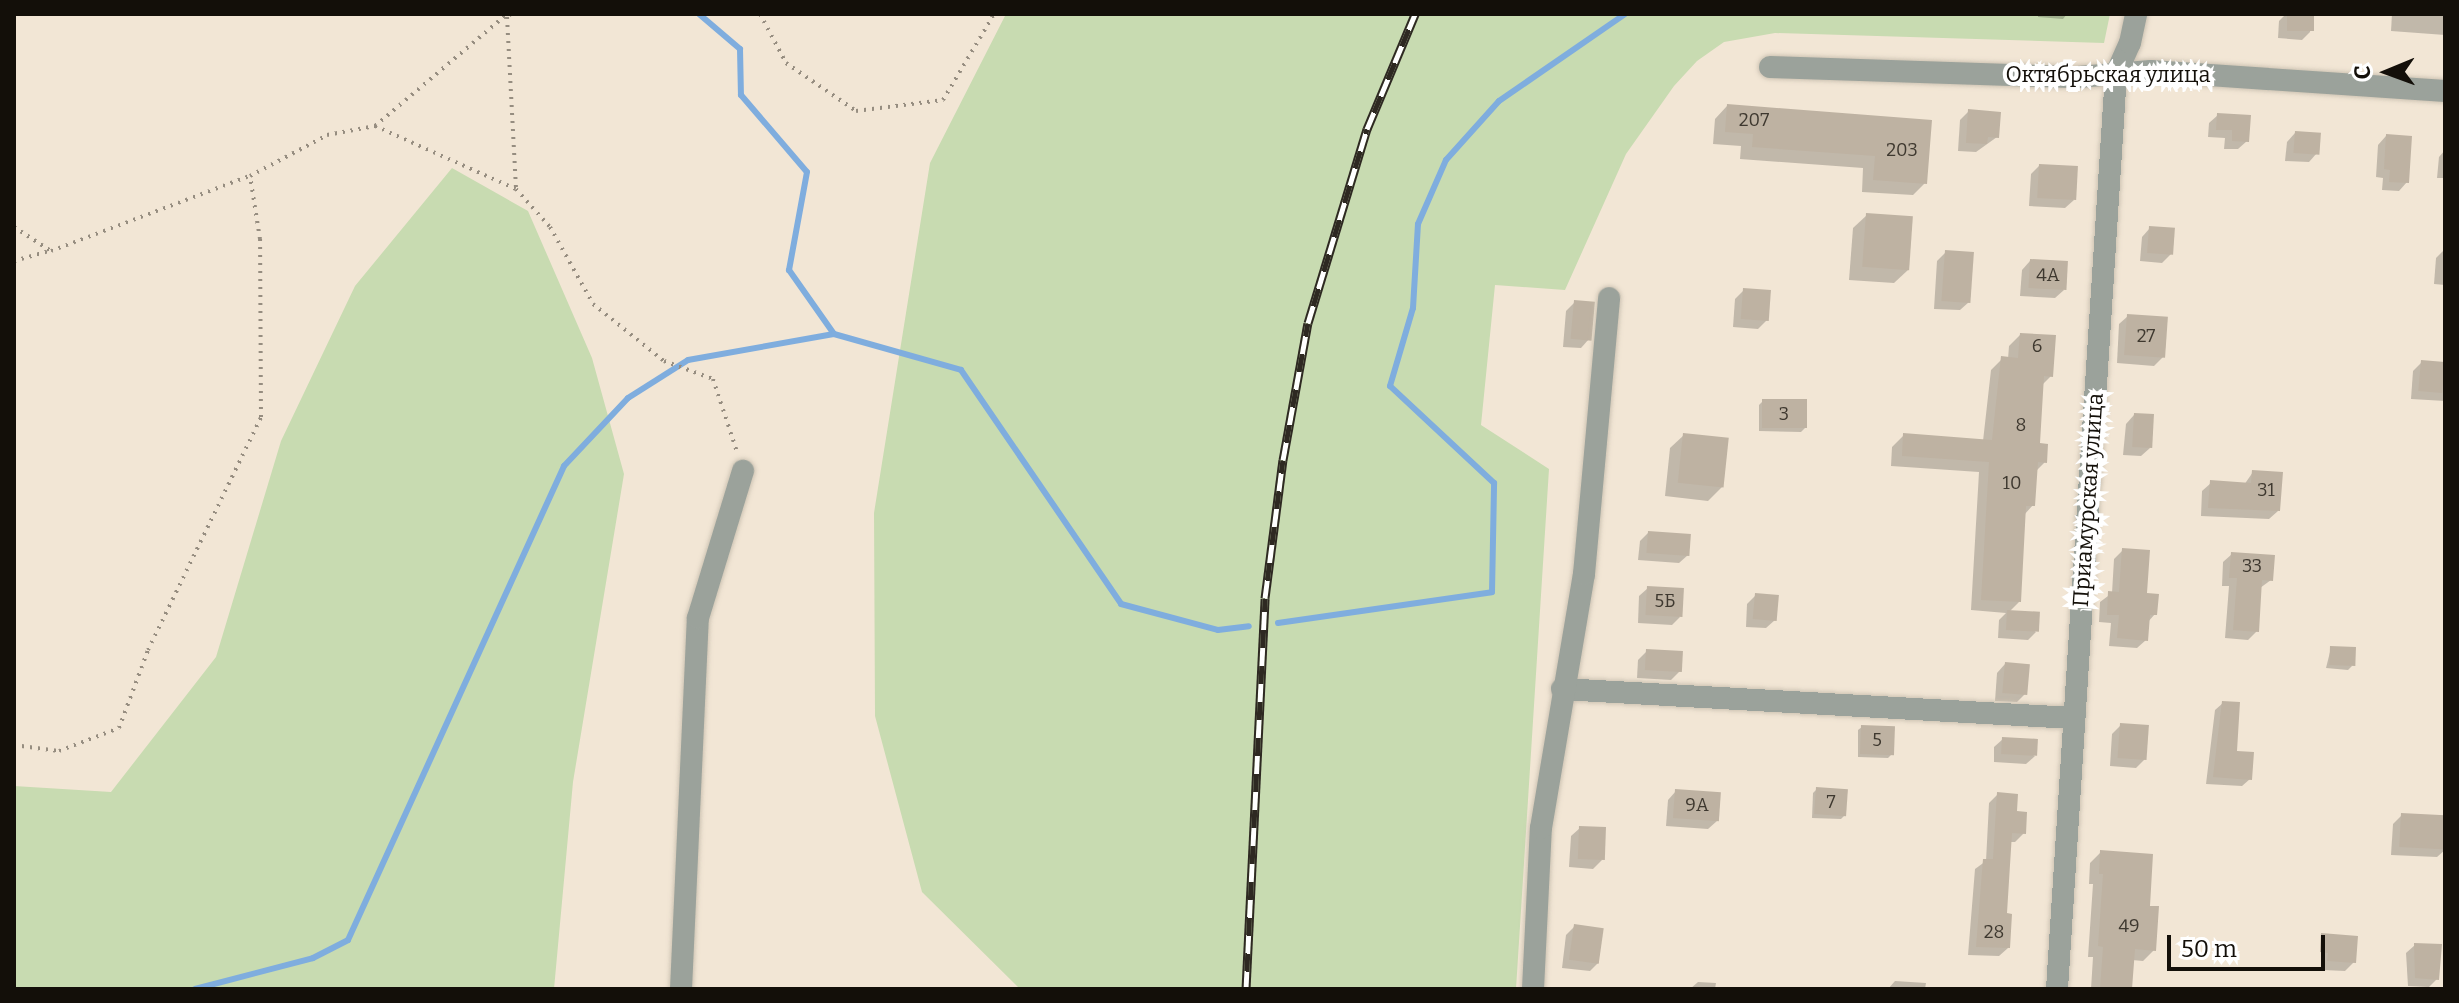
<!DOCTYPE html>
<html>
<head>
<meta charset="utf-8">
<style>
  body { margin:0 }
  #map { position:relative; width:2459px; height:1003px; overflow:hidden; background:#f2e6d5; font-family:Bitter,serif }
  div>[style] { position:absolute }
  .green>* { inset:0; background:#c8dbb1 }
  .shadow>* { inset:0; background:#0003 }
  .stream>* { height:6px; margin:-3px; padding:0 3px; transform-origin:3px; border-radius:3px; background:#7fadde }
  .building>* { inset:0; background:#beb2a2; transform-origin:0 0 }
  .path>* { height:4px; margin-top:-2px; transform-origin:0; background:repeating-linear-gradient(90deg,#968d80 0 2px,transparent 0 8px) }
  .roads { filter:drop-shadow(0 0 2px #cec4b4) drop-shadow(0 0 2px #cec4b4) }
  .minor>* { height:22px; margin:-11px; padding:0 11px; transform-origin:11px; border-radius:11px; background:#9ba29b }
  .rail>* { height:9px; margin-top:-4.5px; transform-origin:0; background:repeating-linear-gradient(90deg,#fff 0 18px,#2e2922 0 36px); box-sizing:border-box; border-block:2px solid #2e2922 }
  span { translate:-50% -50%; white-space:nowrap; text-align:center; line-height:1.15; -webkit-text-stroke:8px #fff; paint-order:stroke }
  .number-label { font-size:18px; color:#3e382f }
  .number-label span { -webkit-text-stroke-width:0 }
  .street-label { font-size:22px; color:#130f09 }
  .frame { position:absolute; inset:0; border:16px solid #130f09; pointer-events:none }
  .north { position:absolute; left:2347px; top:32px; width:80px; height:80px; -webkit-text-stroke:6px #fff; paint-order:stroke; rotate:269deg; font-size:22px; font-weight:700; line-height:32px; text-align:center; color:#130f09 }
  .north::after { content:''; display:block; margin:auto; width:28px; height:36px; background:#130f09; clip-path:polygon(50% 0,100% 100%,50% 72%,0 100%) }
  .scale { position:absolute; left:2167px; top:935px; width:158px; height:36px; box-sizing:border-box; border:4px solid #130f09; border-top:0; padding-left:10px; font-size:24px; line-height:28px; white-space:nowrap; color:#130f09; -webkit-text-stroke:6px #fff; paint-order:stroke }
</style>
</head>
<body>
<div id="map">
  <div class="green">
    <i style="clip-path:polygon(1006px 14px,2110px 14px,2104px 43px,1775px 33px,1724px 42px,1697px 61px,1674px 86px,1626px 154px,1565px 290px,1495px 285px,1481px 425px,1549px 469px,1516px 989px,1020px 989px,922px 892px,875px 716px,874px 513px,930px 163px)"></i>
    <i style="clip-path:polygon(452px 168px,528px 211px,592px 358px,624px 474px,573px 782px,554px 989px,14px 989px,14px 786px,111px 792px,216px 657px,281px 441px,355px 286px)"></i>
  </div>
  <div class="shadow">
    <i style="clip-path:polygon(2038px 14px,2067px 14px,2063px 19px,2038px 17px)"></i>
    <i style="clip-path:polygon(2286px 14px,2312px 14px,2310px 32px,2302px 40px,2278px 38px,2279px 21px)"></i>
    <i style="clip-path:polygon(2392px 14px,2445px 14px,2445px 35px,2391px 31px)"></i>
    <i style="clip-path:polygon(1727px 106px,1930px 122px,1925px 183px,1913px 195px,1862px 192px,1863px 168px,1740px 159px,1741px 146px,1713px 144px,1715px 119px)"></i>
    <i style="clip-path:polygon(1969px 111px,1997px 137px,1976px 152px,1958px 151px,1960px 120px)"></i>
    <i style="clip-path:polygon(2218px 115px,2247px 141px,2238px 149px,2224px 149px,2225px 138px,2208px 137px,2209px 123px)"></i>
    <i style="clip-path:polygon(2295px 133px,2317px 153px,2309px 162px,2285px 161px,2287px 142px)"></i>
    <i style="clip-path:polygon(2386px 136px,2407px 182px,2399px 191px,2382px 190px,2383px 178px,2376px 177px,2378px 145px)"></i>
    <i style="clip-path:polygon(2445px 150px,2445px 178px,2437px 178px,2439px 157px)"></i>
    <i style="clip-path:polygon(2039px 166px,2074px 200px,2065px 208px,2029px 206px,2031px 174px)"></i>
    <i style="clip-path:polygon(1867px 215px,1908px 270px,1894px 283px,1849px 280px,1853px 228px)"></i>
    <i style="clip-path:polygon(2150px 228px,2171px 254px,2162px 263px,2140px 261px,2142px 237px)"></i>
    <i style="clip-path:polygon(2444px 250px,2445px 285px,2434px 284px,2436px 258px)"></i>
    <i style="clip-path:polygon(1946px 252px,1969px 302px,1960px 310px,1934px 309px,1937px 261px)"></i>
    <i style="clip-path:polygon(2030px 261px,2064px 290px,2055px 298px,2020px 296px,2022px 270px)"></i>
    <i style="clip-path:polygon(1744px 290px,1767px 320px,1758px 329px,1733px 327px,1735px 299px)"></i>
    <i style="clip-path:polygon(1574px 303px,1589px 339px,1581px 348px,1563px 347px,1566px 311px)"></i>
    <i style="clip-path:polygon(2128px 316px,2163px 357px,2154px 366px,2117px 363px,2119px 324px)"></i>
    <i style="clip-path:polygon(2020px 335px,2051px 376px,2042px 385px,2038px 445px,2045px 462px,2036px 471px,2033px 505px,2024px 515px,2019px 602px,2009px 612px,2036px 632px,2028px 640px,1998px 638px,1999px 620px,2006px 613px,1971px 610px,1979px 472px,1891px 466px,1892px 447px,1904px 435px,1983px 441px,1991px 370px,2002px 359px,2008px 359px,2009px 346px)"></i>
    <i style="clip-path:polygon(2422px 362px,2445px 364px,2445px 401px,2411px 399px,2413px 371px)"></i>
    <i style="clip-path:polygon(1763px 401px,1805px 428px,1801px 432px,1759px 431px,1759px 405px)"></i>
    <i style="clip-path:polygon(2134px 415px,2150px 448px,2141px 456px,2123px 455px,2126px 424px)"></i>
    <i style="clip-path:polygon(1684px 435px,1722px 487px,1708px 501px,1665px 496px,1670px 448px)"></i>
    <i style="clip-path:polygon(2253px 472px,2278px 511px,2269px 519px,2201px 516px,2202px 491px,2211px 483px,2244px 485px)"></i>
    <i style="clip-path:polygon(1648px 533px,1688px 555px,1679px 563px,1638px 560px,1640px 541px)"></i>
    <i style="clip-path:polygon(2123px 550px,2155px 614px,2147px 623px,2146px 640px,2137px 648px,2109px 646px,2111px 623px,2099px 622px,2100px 602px,2112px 593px,2114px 559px)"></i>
    <i style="clip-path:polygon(2232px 554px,2271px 580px,2260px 588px,2257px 631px,2248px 640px,2225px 638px,2229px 586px,2222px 586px,2223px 562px)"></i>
    <i style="clip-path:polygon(1648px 588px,1680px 617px,1672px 625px,1638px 623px,1639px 596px)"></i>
    <i style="clip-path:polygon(1756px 595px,1775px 620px,1766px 628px,1746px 627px,1747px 604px)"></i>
    <i style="clip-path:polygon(2331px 648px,2352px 666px,2348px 670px,2326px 668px)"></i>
    <i style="clip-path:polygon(1647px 651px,1680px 671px,1671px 680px,1637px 678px,1638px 660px)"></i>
    <i style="clip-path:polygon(2005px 664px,2025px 694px,2017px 702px,1995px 701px,1997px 673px)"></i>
    <i style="clip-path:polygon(2223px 703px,2235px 753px,2250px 779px,2242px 786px,2206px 784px,2215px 710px)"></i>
    <i style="clip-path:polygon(2121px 725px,2145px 759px,2136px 768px,2110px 766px,2112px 734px)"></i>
    <i style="clip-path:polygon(1862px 727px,1892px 754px,1888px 758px,1858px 757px,1858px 730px)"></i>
    <i style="clip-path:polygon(2003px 739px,2035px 756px,2026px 764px,1994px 762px,1994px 747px)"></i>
    <i style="clip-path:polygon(1817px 789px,1844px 816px,1841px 819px,1812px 818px,1813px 793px)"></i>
    <i style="clip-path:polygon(1676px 791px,1717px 821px,1708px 829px,1666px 826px,1668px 800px)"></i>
    <i style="clip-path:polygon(1998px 794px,2015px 813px,2024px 833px,2015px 842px,2010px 842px,2005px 915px,2008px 948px,1999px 956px,1968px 955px,1975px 869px,1986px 861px,1989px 803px)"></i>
    <i style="clip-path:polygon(2402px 815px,2445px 817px,2445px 850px,2437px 857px,2391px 855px,2393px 824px)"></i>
    <i style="clip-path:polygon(1580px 828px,1602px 860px,1593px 869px,1569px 867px,1571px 836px)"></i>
    <i style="clip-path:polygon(2101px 852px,2147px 907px,2154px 950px,2143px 961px,2132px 960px,2131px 989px,2091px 989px,2093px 957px,2088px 957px,2093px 884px,2089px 884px,2090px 863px)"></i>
    <i style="clip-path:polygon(1575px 926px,1599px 962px,1590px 971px,1562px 968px,1566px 935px)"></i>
    <i style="clip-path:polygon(2325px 945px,2354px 962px,2345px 971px,2323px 970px)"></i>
    <i style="clip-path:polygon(2415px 945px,2437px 979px,2429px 987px,2408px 986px,2406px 953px)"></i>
    <i style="clip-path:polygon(1895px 981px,1926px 983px,1925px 989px,1888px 989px)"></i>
    <i style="clip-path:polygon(1698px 982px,1716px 983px,1715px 989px,1690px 989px)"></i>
  </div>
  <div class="stream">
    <i style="left:699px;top:14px;width:54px;rotate:40.5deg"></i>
    <i style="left:740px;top:49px;width:46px;rotate:88.8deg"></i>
    <i style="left:741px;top:95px;width:101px;rotate:49.4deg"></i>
    <i style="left:807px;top:172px;width:100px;rotate:100.4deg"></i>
    <i style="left:789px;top:270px;width:78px;rotate:54.9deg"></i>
    <i style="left:1278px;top:623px;width:216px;rotate:-8.2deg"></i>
    <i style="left:1492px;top:592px;width:109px;rotate:-88.9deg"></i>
    <i style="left:1494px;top:483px;width:142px;rotate:-137deg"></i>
    <i style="left:1390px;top:386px;width:81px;rotate:-73.6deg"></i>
    <i style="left:1413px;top:308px;width:84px;rotate:-86.6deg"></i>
    <i style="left:1418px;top:224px;width:70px;rotate:-66.4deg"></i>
    <i style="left:1446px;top:160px;width:79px;rotate:-48.1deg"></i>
    <i style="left:1499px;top:101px;width:153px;rotate:-34.6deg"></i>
    <i style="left:195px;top:989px;width:122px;rotate:-14.7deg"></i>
    <i style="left:313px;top:958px;width:39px;rotate:-27deg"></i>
    <i style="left:348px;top:940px;width:521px;rotate:-65.5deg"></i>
    <i style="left:564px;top:466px;width:93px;rotate:-46.7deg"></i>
    <i style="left:628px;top:398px;width:71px;rotate:-32.3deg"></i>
    <i style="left:688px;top:360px;width:148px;rotate:-10.1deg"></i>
    <i style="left:834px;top:334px;width:132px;rotate:15.8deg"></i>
    <i style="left:961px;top:370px;width:283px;rotate:55.6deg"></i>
    <i style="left:1121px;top:604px;width:100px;rotate:15deg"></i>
    <i style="left:1218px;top:630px;width:31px;rotate:-7deg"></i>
  </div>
  <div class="building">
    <i style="left:2287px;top:14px;width:27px;height:17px"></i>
    <i style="clip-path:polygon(1727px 104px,1932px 120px,1927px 184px,1873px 180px,1875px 156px,1752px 147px,1753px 134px,1725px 132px)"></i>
    <i style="clip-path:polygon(1968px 109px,2001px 112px,1999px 138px,1988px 137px,1987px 144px,1966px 143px)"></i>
    <i style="clip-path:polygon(2217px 113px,2251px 115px,2249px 142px,2232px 141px,2232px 130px,2216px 130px)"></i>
    <i style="left:2295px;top:131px;width:26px;height:22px;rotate:4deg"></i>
    <i style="clip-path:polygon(2386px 134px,2412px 136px,2409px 183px,2389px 182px,2390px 170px,2384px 169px)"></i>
    <i style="left:2039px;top:164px;width:39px;height:34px;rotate:3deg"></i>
    <i style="left:1866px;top:213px;width:47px;height:54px;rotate:4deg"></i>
    <i style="left:2149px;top:226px;width:26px;height:27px;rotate:4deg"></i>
    <i style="left:1945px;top:250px;width:29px;height:51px;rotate:4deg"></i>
    <i style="left:2030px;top:259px;width:38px;height:29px;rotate:3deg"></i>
    <i style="left:1743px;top:288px;width:28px;height:31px;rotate:4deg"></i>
    <i style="left:1574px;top:300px;width:21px;height:39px;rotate:5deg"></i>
    <i style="left:2127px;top:314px;width:41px;height:41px;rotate:4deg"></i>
    <i style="clip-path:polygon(2020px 333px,2056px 335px,2053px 377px,2044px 376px,2040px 443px,2048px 444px,2047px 463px,2038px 462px,2035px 506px,2026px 506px,2021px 602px,1981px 600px,1989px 462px,1902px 456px,1903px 433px,1992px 440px,2001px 356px,2018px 358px)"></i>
    <i style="left:2421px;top:360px;width:24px;height:31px;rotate:5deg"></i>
    <i style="left:1762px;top:399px;width:45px;height:29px"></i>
    <i style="left:2134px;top:413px;width:20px;height:34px;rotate:3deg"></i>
    <i style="left:1683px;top:433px;width:46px;height:50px;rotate:6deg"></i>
    <i style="clip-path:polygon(2252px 470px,2283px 472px,2280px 511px,2208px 508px,2210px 480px,2251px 483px)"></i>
    <i style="left:1648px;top:531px;width:43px;height:22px;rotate:4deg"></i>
    <i style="clip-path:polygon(2122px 548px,2150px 550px,2147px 593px,2159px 594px,2157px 615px,2150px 615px,2148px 641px,2117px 638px,2119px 615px,2107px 615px,2108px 591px,2119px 592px)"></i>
    <i style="clip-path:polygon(2231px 552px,2275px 555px,2273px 581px,2262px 580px,2259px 632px,2233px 630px,2237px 578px,2229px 578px)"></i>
    <i style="left:1647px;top:586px;width:37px;height:29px;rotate:3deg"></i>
    <i style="left:1755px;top:593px;width:24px;height:26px;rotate:5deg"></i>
    <i style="left:2007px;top:610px;width:33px;height:20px;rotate:3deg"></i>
    <i style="left:2330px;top:646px;width:26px;height:19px;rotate:2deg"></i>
    <i style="left:1646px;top:649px;width:37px;height:21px;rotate:3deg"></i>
    <i style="left:2005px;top:662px;width:25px;height:31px;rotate:5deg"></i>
    <i style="clip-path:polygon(2222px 701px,2240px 702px,2237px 751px,2254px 752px,2252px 780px,2213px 777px)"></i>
    <i style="left:2120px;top:723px;width:29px;height:35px;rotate:4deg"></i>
    <i style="left:1861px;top:725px;width:34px;height:29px;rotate:2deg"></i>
    <i style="left:2002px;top:737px;width:36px;height:17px;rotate:3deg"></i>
    <i style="left:1816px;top:787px;width:32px;height:27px;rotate:4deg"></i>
    <i style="left:1675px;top:789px;width:46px;height:29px;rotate:4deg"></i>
    <i style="clip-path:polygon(1997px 792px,2018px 794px,2017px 811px,2027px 812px,2026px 834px,2012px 833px,2007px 913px,2012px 914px,2010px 948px,1976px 947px,1983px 859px,1993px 859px)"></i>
    <i style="left:2401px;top:813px;width:44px;height:34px;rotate:3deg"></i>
    <i style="left:1579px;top:826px;width:27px;height:33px;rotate:2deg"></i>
    <i style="clip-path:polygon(2100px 850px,2153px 854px,2150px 906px,2159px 906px,2156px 951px,2135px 949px,2132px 989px,2100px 989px,2103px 947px,2098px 946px,2103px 874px,2099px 874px)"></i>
    <i style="left:1574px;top:924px;width:30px;height:36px;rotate:8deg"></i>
    <i style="clip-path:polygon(2321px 933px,2358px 936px,2356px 963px,2327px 961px,2328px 953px,2320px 952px)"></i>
    <i style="clip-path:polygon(2414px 943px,2442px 944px,2439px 980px,2415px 978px)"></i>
  </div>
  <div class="path">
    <i style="left:511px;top:14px;width:5px;rotate:143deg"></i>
    <i style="left:507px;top:17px;width:172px;rotate:87deg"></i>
    <i style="left:760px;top:14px;width:55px;rotate:62deg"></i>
    <i style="left:786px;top:63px;width:85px;rotate:34.4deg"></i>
    <i style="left:856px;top:111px;width:88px;rotate:-7.2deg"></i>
    <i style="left:943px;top:100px;width:100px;rotate:-59.3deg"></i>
    <i style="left:375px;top:126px;width:154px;rotate:24.1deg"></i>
    <i style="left:516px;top:189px;width:51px;rotate:48.2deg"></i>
    <i style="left:550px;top:227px;width:88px;rotate:60.8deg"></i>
    <i style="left:593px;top:304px;width:91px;rotate:38.8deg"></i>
    <i style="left:664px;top:361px;width:52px;rotate:20.2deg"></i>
    <i style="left:713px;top:379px;width:77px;rotate:71.8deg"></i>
    <i style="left:14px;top:227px;width:44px;rotate:33deg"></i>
    <i style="left:51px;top:251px;width:213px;rotate:-20.7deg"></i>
    <i style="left:250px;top:176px;width:87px;rotate:-28deg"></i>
    <i style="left:327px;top:135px;width:49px;rotate:-10.6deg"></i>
    <i style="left:375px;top:126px;width:173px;rotate:-40.3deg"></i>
    <i style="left:14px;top:261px;width:37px;rotate:-16deg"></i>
    <i style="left:14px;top:745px;width:45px;rotate:7.6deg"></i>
    <i style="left:59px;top:751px;width:64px;rotate:-21deg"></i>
    <i style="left:119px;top:728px;width:83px;rotate:-69.6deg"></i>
    <i style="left:148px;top:650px;width:259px;rotate:-64.1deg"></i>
    <i style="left:261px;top:417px;width:178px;rotate:-90.3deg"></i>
    <i style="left:260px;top:239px;width:64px;rotate:-99deg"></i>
  </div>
  <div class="roads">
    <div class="minor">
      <i style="left:1770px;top:67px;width:308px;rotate:1.9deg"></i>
      <i style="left:2078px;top:77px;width:73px;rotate:-4.7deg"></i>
      <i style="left:2151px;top:71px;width:295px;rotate:3.9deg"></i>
      <i style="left:1562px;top:689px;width:512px;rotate:3.25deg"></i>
      <i style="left:681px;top:989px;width:371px;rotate:-87.4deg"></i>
      <i style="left:698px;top:618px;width:154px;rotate:-73deg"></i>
      <i style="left:1533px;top:989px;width:161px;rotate:-87.2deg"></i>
      <i style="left:1541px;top:828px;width:258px;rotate:-80.4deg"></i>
      <i style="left:1584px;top:574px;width:277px;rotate:-84.8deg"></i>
      <i style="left:2057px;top:989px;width:917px;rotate:-86.31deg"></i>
      <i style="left:2116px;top:74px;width:34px;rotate:-66deg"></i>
      <i style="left:2130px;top:43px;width:30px;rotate:-78deg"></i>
    </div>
  </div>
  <div class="rail">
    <i style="left:1246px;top:989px;width:391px;rotate:-87.2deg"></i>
    <i style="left:1265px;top:598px;width:139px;rotate:-82.6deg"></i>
    <i style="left:1283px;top:460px;width:139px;rotate:-79.7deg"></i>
    <i style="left:1308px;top:323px;width:203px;rotate:-73.1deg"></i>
    <i style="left:1367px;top:129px;width:125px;rotate:-67.3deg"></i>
  </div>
  <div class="number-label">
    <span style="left:1754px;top:120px">207</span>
    <span style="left:1902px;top:150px">203</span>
    <span style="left:2048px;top:275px">4А</span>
    <span style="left:2146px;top:336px">27</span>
    <span style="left:2037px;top:346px">6</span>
    <span style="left:1784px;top:414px">3</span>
    <span style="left:2021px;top:425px">8</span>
    <span style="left:2012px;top:483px">10</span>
    <span style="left:2266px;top:490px">31</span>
    <span style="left:2252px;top:566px">33</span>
    <span style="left:1665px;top:601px">5Б</span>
    <span style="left:1877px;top:740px">5</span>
    <span style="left:1831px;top:802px">7</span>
    <span style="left:1697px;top:805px">9А</span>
    <span style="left:2129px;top:926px">49</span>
    <span style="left:1994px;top:932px">28</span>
  </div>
  <div class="street-label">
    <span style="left:2108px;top:75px">Октябрьская улица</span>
    <span style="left:2088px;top:500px;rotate:-86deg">Приамурская улица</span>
  </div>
  <div class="frame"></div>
  <div class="north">С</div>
  <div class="scale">50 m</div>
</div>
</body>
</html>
